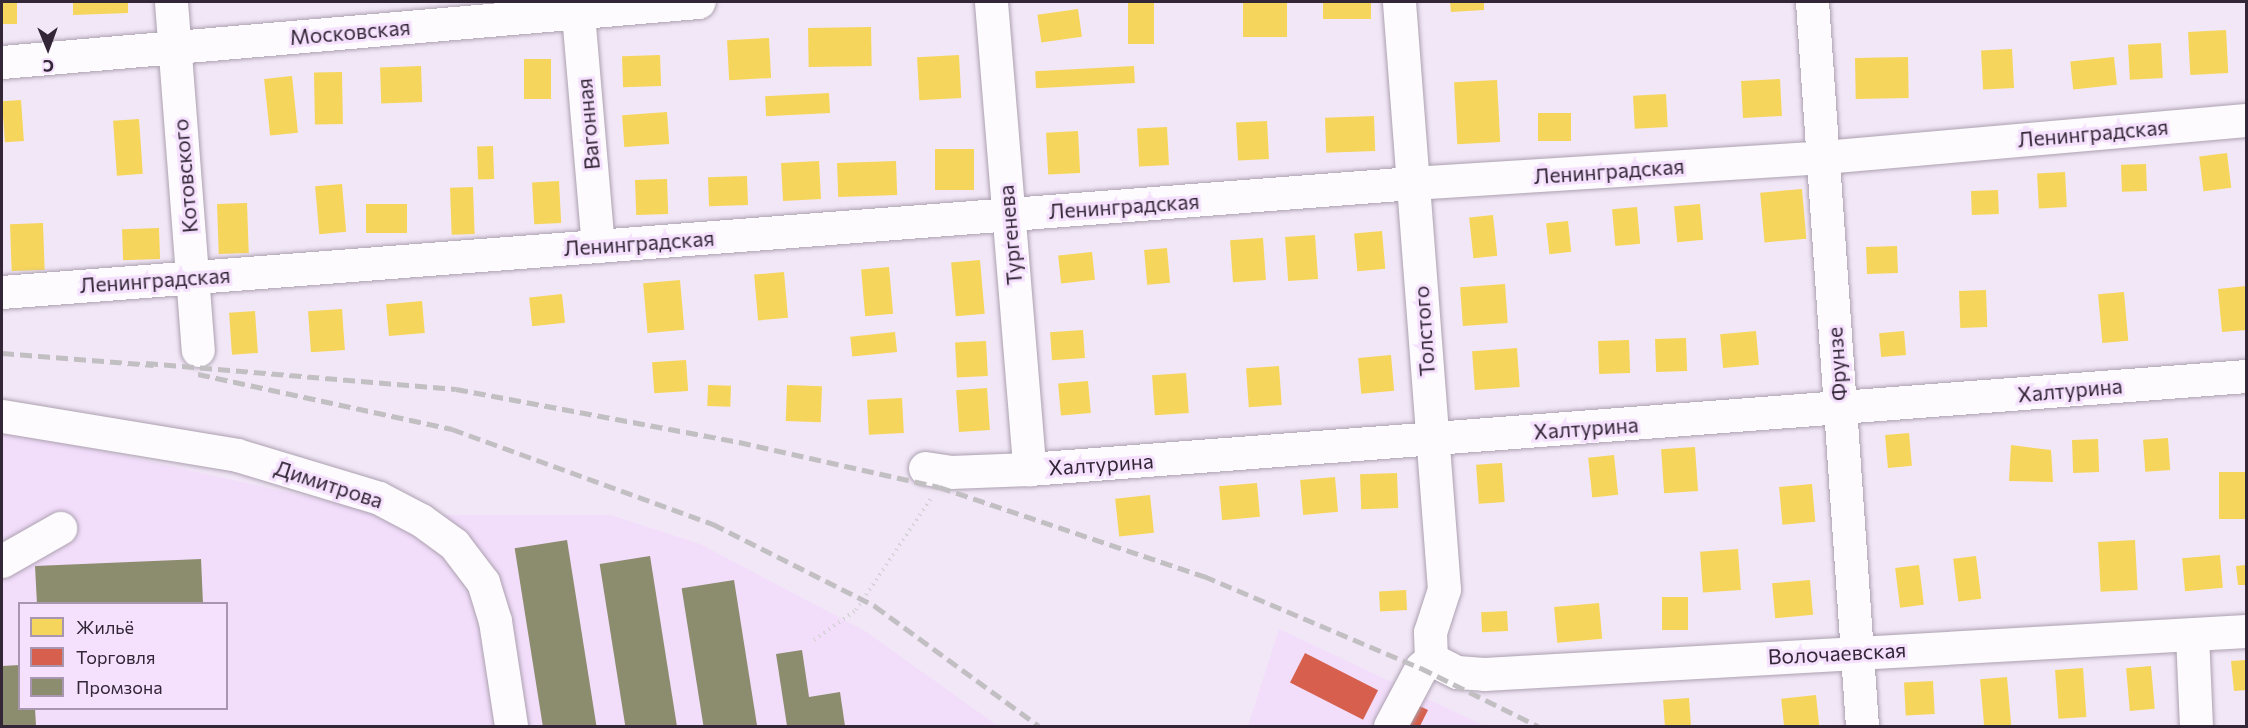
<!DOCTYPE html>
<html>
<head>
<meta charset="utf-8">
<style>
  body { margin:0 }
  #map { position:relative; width:2248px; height:728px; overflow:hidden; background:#f2e7f7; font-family:Commissioner,sans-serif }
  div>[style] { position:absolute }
  .built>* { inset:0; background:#f2ddfb }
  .homes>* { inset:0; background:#f6d55c; transform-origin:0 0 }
  .shops>* { inset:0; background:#d6604d; transform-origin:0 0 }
  .industry>* { inset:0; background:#8c8c6e; transform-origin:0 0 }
  .path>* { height:4px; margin-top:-2px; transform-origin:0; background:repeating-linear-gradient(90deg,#d6d3d8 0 1.5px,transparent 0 6px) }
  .roads { filter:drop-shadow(0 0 2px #aca1b0) drop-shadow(0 0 2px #aca1b0) }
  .minor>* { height:33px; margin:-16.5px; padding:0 16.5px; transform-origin:16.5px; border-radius:16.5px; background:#fdfbfe }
  .rail>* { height:4.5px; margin-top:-2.25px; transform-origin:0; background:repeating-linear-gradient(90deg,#c2bfc3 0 12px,transparent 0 18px) }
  span { translate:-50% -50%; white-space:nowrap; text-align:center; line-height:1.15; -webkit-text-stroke:6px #f5e1fd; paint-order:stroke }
  .street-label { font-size:21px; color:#332637 }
  .frame { position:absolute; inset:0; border:3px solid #332637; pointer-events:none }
  .legend { position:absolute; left:18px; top:602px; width:210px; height:108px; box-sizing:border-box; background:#f5e1fd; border:2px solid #a796ae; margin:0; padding:8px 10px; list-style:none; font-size:18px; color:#332637 }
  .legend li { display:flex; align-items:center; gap:12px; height:30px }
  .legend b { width:30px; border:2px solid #a796ae }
  .north { position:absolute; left:18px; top:18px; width:60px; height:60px; -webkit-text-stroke:4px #f5e1fd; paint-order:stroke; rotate:179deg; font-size:16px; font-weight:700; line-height:24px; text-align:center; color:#332637 }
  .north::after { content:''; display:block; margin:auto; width:21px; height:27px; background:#332637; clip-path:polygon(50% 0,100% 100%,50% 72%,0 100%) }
</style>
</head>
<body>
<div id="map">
  <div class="built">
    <i style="clip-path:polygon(evenodd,2px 433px,26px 434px,372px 511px,415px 529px,449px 555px,471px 586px,503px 726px,2px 726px,2px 433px,20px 604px,226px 604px,226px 708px,20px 708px,20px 604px)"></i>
    <i style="clip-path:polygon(430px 515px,611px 515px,700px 544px,865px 631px,998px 726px,519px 726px,503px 618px)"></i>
    <i style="clip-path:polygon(1279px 629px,1485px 726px,1248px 726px)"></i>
  </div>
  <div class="homes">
    <i style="left:2px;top:2px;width:15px;height:22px"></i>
    <i style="clip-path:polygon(73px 2px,128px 2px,128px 13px,73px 15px)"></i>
    <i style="left:1128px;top:2px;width:26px;height:42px"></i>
    <i style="left:1243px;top:2px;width:44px;height:35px"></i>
    <i style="left:1323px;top:2px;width:48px;height:17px"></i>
    <i style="clip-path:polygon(1450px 2px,1484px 2px,1484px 10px,1451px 12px)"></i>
    <i style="left:1078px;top:9px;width:28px;height:41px;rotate:82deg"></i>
    <i style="left:871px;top:27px;width:39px;height:63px;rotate:89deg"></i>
    <i style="left:2226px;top:30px;width:43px;height:38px;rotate:87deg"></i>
    <i style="left:769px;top:38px;width:40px;height:42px;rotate:87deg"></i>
    <i style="left:2161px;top:43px;width:35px;height:33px;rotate:87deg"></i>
    <i style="left:2012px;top:49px;width:39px;height:31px;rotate:87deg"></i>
    <i style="left:660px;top:55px;width:31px;height:38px;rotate:88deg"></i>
    <i style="left:959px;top:55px;width:43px;height:42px;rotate:87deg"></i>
    <i style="left:1908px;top:57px;width:41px;height:53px;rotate:89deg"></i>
    <i style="left:2114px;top:57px;width:28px;height:44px;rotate:84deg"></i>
    <i style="left:524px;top:59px;width:27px;height:40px"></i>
    <i style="left:421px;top:66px;width:36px;height:41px;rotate:88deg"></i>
    <i style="left:1134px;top:66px;width:17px;height:99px;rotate:87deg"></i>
    <i style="left:342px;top:72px;width:52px;height:28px;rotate:89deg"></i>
    <i style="left:292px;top:76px;width:57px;height:28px;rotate:84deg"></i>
    <i style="left:1780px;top:79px;width:37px;height:39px;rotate:87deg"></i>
    <i style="left:1497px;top:80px;width:62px;height:43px;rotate:87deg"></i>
    <i style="left:829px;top:93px;width:20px;height:64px;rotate:87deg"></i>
    <i style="left:1666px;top:94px;width:33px;height:33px;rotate:87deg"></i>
    <i style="left:21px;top:100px;width:41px;height:19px;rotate:86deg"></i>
    <i style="left:667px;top:112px;width:32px;height:45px;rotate:86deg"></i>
    <i style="left:1538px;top:113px;width:33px;height:28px"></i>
    <i style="left:1374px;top:116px;width:35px;height:49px;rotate:88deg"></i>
    <i style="left:139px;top:119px;width:55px;height:26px;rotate:86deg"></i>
    <i style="left:1267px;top:121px;width:38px;height:31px;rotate:87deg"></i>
    <i style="left:1167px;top:127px;width:38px;height:30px;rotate:87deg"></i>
    <i style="left:1078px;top:131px;width:42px;height:32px;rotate:87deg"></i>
    <i style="left:493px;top:146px;width:33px;height:16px;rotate:88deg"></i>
    <i style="left:935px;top:149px;width:39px;height:41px"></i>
    <i style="left:2227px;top:153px;width:35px;height:28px;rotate:83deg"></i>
    <i style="left:819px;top:161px;width:38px;height:38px;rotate:87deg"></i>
    <i style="left:896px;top:161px;width:34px;height:59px;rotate:88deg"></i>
    <i style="left:2146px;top:164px;width:27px;height:25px;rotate:88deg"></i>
    <i style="left:2065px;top:172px;width:35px;height:28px;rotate:87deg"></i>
    <i style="left:747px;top:176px;width:29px;height:39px;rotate:88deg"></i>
    <i style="left:667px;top:179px;width:35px;height:32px;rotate:88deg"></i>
    <i style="left:559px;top:181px;width:42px;height:27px;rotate:87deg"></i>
    <i style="left:342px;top:184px;width:48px;height:27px;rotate:85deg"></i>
    <i style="left:473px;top:187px;width:47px;height:23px;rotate:88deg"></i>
    <i style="left:1802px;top:189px;width:50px;height:42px;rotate:85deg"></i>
    <i style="left:1998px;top:190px;width:24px;height:27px;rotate:88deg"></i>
    <i style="left:247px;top:203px;width:50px;height:30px;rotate:88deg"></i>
    <i style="left:407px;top:204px;width:29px;height:41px;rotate:90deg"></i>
    <i style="left:1700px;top:204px;width:36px;height:26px;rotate:85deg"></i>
    <i style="left:1637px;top:207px;width:37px;height:25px;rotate:85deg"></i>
    <i style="left:1493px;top:215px;width:41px;height:24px;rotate:84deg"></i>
    <i style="left:1568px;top:221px;width:31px;height:22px;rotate:84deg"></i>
    <i style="left:43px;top:223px;width:47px;height:33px;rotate:88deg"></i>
    <i style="left:159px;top:228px;width:31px;height:37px;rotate:88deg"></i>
    <i style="left:1382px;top:231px;width:38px;height:28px;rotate:85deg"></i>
    <i style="left:1315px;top:235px;width:44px;height:30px;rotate:86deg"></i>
    <i style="left:1263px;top:238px;width:42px;height:33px;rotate:86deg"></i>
    <i style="left:1897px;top:246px;width:27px;height:31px;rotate:88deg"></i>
    <i style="left:1167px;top:248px;width:35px;height:23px;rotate:85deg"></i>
    <i style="left:1092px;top:252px;width:28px;height:34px;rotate:84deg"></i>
    <i style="left:980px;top:260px;width:54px;height:29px;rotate:85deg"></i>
    <i style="left:889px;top:267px;width:47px;height:28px;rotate:85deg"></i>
    <i style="left:784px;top:272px;width:46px;height:30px;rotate:85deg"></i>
    <i style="left:680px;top:280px;width:50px;height:37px;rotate:85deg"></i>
    <i style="left:1505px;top:284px;width:39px;height:45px;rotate:86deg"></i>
    <i style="clip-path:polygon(2246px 286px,2246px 330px,2222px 332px,2218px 289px)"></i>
    <i style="left:1986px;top:290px;width:37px;height:27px;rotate:88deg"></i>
    <i style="left:2124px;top:292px;width:49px;height:26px;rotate:85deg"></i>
    <i style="left:562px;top:294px;width:29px;height:33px;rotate:84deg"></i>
    <i style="left:422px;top:301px;width:32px;height:36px;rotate:85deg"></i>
    <i style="left:342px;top:309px;width:41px;height:34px;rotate:86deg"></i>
    <i style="left:255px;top:311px;width:42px;height:26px;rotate:86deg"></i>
    <i style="left:1083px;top:330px;width:28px;height:33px;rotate:86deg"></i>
    <i style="left:1756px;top:331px;width:34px;height:36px;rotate:85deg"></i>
    <i style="left:1904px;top:331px;width:24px;height:25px;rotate:85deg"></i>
    <i style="left:895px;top:332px;width:20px;height:45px;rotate:84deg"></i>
    <i style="left:1686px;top:338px;width:33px;height:31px;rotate:88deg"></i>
    <i style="left:1629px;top:340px;width:33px;height:31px;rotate:88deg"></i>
    <i style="left:986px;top:341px;width:35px;height:31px;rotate:87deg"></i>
    <i style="left:1517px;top:348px;width:39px;height:45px;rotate:86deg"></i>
    <i style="left:1391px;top:355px;width:36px;height:33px;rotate:85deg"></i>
    <i style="left:686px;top:360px;width:31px;height:34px;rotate:86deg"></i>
    <i style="left:1279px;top:366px;width:39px;height:33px;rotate:86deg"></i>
    <i style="left:1186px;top:373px;width:40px;height:34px;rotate:86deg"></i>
    <i style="left:1088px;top:381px;width:32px;height:30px;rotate:85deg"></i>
    <i style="left:708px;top:385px;width:23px;height:21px;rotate:2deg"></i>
    <i style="left:787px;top:385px;width:35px;height:36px;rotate:2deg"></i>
    <i style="left:987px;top:388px;width:42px;height:31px;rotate:86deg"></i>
    <i style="left:902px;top:398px;width:35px;height:35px;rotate:87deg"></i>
    <i style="left:1909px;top:433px;width:33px;height:24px;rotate:85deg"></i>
    <i style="left:2168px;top:438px;width:32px;height:25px;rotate:86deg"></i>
    <i style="left:2098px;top:439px;width:33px;height:26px;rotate:88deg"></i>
    <i style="clip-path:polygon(2011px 445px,2051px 450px,2053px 482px,2009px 481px)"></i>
    <i style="left:1695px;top:447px;width:44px;height:34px;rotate:86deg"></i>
    <i style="left:1614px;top:455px;width:40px;height:26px;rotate:84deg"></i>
    <i style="left:1502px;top:463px;width:39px;height:26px;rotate:86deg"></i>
    <i style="left:2246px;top:472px;width:47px;height:27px;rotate:90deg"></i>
    <i style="left:1397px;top:473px;width:35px;height:37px;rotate:88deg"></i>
    <i style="left:1335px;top:477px;width:35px;height:35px;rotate:85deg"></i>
    <i style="left:1257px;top:483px;width:34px;height:38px;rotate:85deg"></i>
    <i style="left:1812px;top:484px;width:38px;height:33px;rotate:85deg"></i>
    <i style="left:1150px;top:495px;width:38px;height:35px;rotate:84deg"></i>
    <i style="left:2135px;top:540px;width:50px;height:37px;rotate:87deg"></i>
    <i style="left:1738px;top:549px;width:41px;height:38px;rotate:86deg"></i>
    <i style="left:2220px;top:555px;width:33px;height:38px;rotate:85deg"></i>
    <i style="left:1976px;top:556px;width:43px;height:23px;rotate:83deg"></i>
    <i style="left:1919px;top:565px;width:40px;height:24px;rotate:83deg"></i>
    <i style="clip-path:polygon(2246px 565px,2246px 585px,2238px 585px,2236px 566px)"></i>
    <i style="left:1810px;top:580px;width:35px;height:38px;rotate:85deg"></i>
    <i style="left:1406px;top:590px;width:20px;height:27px;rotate:87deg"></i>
    <i style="left:1662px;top:597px;width:26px;height:33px"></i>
    <i style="left:1599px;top:603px;width:36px;height:45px;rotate:85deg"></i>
    <i style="left:1507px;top:611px;width:20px;height:26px;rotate:87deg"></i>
    <i style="clip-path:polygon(2246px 660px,2246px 690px,2234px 691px,2231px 661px)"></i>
    <i style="left:2151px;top:666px;width:43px;height:25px;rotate:85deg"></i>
    <i style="left:2083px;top:668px;width:49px;height:28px;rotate:86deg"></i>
    <i style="left:2007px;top:677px;width:48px;height:27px;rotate:85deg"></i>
    <i style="left:1933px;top:681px;width:33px;height:29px;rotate:87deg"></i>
    <i style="left:1816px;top:695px;width:31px;height:35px;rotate:84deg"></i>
    <i style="left:1689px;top:698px;width:28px;height:26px;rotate:86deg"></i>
  </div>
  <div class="shops">
    <i style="left:1305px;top:653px;width:82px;height:33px;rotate:27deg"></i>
    <i style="clip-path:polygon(1409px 701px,1428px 710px,1420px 726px,1398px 726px)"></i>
  </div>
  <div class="industry">
    <i style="left:567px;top:540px;width:188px;height:53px;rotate:81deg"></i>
    <i style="left:650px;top:556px;width:172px;height:51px;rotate:81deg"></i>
    <i style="clip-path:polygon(201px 559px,203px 604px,37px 604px,35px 566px)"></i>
    <i style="left:734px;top:580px;width:148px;height:53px;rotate:81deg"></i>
    <i style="clip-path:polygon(802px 650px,809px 697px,840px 692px,845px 726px,787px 726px,776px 654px)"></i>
    <i style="clip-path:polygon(20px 665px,20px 708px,35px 708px,36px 726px,2px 726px,2px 666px)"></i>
  </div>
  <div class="path">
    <i style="left:814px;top:640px;width:52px;rotate:-35.5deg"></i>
    <i style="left:856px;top:610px;width:136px;rotate:-56.1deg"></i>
  </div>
  <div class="roads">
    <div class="minor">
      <i style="left:171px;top:2px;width:349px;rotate:85.6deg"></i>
      <i style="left:577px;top:2px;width:245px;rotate:85.1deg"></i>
      <i style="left:991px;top:2px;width:469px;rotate:85.3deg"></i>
      <i style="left:1399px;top:2px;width:589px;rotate:85.62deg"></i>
      <i style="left:1444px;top:589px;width:45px;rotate:108deg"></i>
      <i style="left:1430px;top:632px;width:27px;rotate:88deg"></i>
      <i style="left:1812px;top:2px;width:726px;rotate:86.05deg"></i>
      <i style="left:2px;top:62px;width:699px;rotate:-4.93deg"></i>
      <i style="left:2px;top:292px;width:1415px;rotate:-4.42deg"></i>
      <i style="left:1413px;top:183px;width:411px;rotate:-3.6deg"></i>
      <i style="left:1823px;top:157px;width:425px;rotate:-5deg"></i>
      <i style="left:2px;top:416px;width:238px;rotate:9.4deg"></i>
      <i style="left:237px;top:455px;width:148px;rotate:16.8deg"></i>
      <i style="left:379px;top:498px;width:47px;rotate:27.6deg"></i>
      <i style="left:421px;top:520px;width:41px;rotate:36deg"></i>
      <i style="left:454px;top:544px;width:48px;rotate:52.7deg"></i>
      <i style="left:483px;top:582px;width:41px;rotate:72.9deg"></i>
      <i style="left:495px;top:621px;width:106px;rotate:81.3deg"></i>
      <i style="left:925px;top:468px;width:25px;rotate:9deg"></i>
      <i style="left:950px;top:472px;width:79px;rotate:-2.2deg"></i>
      <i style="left:1029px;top:469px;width:1221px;rotate:-4.37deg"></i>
      <i style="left:2px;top:561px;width:67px;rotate:-29.6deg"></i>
      <i style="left:2192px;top:635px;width:91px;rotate:87.5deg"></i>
      <i style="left:1431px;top:659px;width:29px;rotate:27deg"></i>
      <i style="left:1457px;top:672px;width:27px;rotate:4deg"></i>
      <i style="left:1484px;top:674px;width:763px;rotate:-3.23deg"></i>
      <i style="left:1390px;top:726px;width:66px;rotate:-61.9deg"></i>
      <i style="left:1421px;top:668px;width:13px;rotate:-42deg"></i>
    </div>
  </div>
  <div class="rail">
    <i style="left:2px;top:353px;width:152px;rotate:4.5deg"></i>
    <i style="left:146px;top:363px;width:311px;rotate:4.8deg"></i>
    <i style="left:456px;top:389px;width:288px;rotate:10.6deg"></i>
    <i style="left:739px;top:442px;width:205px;rotate:12.7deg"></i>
    <i style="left:939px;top:487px;width:280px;rotate:18.6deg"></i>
    <i style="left:1204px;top:576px;width:236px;rotate:23deg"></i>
    <i style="left:1421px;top:668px;width:131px;rotate:26.4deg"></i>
    <i style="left:198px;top:374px;width:260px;rotate:12.2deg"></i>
    <i style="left:452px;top:429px;width:278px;rotate:20deg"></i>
    <i style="left:713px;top:524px;width:182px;rotate:26.8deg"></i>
    <i style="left:875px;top:606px;width:203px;rotate:36.2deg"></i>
  </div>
  <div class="street-label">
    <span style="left:350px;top:32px;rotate:-5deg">Московская</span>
    <span style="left:588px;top:124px;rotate:-95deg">Вагонная</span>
    <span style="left:2093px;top:133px;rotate:-5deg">Ленинградская</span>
    <span style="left:1609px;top:171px;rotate:-4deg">Ленинградская</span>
    <span style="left:185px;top:176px;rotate:-95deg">Котовского</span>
    <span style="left:1124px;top:206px;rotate:-4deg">Ленинградская</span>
    <span style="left:1010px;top:235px;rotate:-95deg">Тургенева</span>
    <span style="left:639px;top:243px;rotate:-4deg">Ленинградская</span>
    <span style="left:155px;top:280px;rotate:-4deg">Ленинградская</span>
    <span style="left:1424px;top:331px;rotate:-94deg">Толстого</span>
    <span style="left:1837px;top:364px;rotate:-94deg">Фрунзе</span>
    <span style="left:2070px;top:390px;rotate:-5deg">Халтурина</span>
    <span style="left:1586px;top:428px;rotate:-4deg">Халтурина</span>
    <span style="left:1101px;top:464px;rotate:-4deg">Халтурина</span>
    <span style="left:329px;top:484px;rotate:18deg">Димитрова</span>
    <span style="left:1837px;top:653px;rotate:-3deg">Волочаевская</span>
  </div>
  <div class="frame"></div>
  <ul class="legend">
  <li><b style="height:16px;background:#f6d55c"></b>Жильё</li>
  <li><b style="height:16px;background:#d6604d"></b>Торговля</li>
  <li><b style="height:16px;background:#8c8c6e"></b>Промзона</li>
  </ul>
  <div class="north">С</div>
</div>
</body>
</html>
